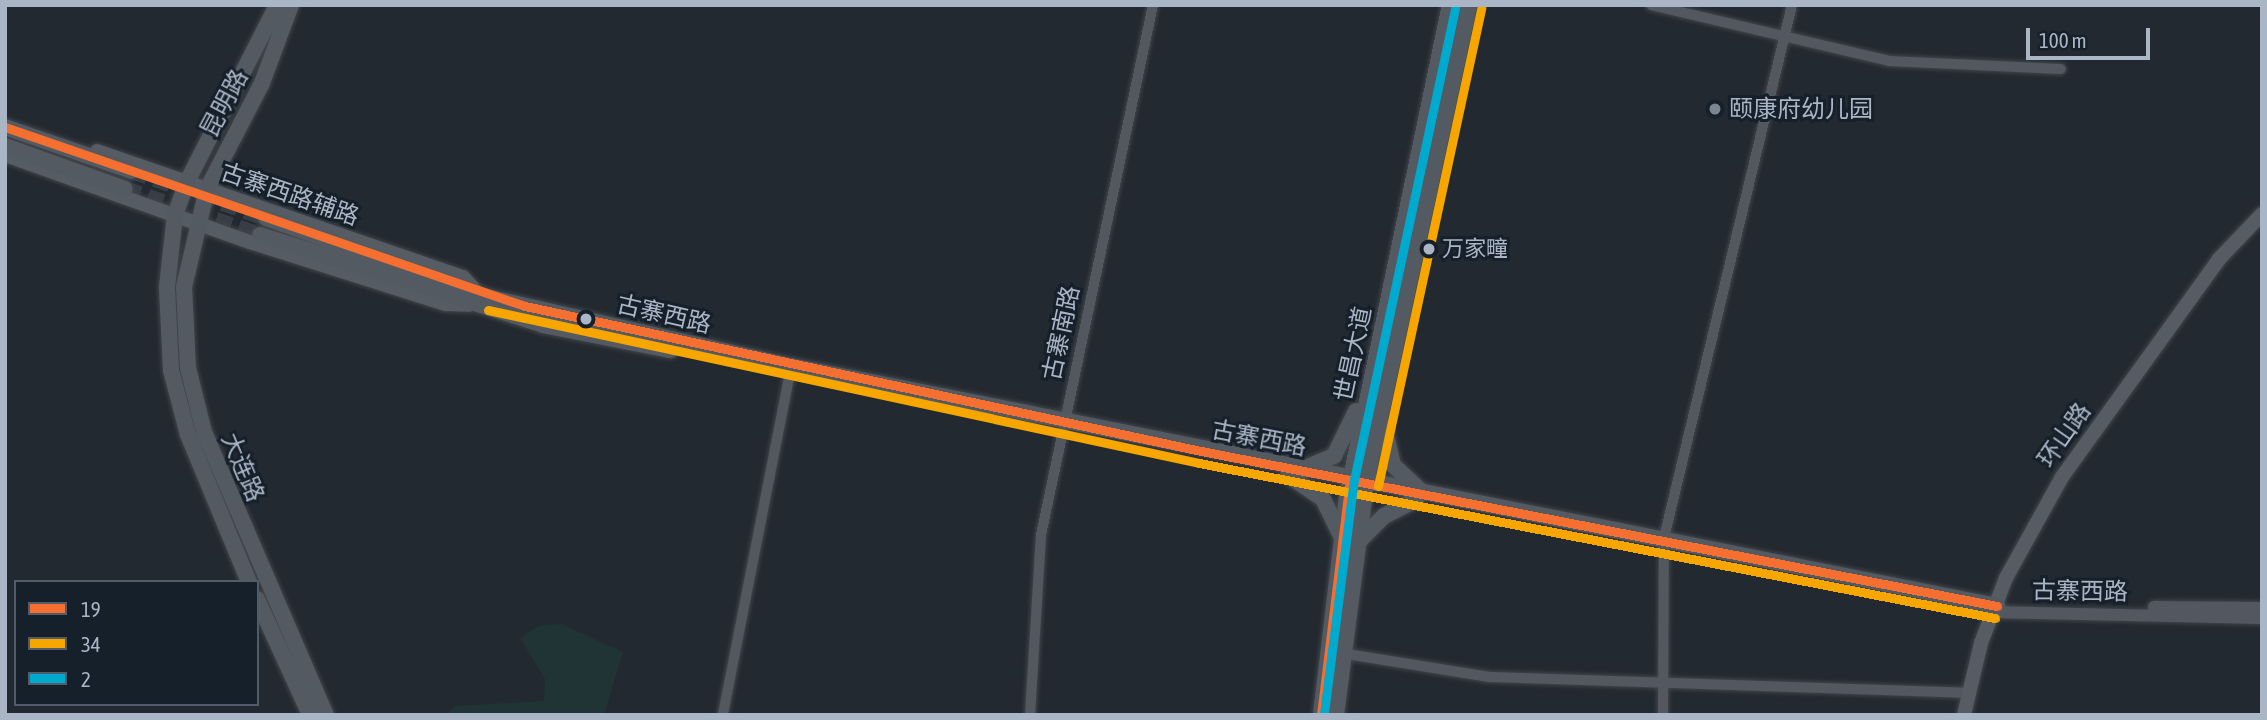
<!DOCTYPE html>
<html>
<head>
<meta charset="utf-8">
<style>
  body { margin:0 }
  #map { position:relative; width:2267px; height:720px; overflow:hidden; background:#232930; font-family:"Asap Condensed","Noto Sans SC",sans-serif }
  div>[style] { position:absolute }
  .green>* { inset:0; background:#203436 }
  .primary-tunnel>* { height:16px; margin-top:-8px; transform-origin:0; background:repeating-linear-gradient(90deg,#373e46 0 16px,transparent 0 24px) }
  .roads { filter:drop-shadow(0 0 2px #40454b) drop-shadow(0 0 2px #40454b) }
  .minor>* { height:10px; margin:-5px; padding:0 5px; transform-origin:5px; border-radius:5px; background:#525760 }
  .tertiary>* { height:12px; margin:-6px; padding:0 6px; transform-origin:6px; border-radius:6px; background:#525760 }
  .secondary>* { height:14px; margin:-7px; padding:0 7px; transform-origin:7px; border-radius:7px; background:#565c64 }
  .primary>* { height:16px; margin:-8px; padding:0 8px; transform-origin:8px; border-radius:8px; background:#545a61 }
  .bus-1>* { height:9px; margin:-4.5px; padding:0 4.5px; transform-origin:4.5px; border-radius:4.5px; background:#f46f30 }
  .bus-2>* { height:9px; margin:-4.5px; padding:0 4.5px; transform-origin:4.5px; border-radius:4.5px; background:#f7a600 }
  .bus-3>* { height:9px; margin:-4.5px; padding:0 4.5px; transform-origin:4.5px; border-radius:4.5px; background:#00a9ce }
  .dots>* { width:19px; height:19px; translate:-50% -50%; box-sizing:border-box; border:4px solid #16202b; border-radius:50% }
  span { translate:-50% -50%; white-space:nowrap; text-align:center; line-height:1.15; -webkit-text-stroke:6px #16202b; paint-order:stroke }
  .bus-label { font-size:22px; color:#aab5c5 }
  .left { translate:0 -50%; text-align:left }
  .street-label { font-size:24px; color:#aab5c5 }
  .poi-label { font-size:24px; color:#aab5c5 }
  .frame { position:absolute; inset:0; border:7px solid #aab5c5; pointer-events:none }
  .legend { position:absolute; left:14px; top:580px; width:245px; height:126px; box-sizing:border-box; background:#16202b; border:2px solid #515c69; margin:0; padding:9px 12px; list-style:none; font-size:21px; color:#aab5c5 }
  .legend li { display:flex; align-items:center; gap:14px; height:35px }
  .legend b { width:35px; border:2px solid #515c69 }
  .scale { position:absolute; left:2026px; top:28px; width:124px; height:32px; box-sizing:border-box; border:4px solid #aab5c5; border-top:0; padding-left:9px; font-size:21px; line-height:24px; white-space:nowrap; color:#aab5c5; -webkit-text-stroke:5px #16202b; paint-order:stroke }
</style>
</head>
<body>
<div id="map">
  <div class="green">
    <i style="clip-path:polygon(561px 624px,623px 652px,604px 715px,446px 715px,455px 706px,544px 701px,545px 679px,520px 638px,539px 626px)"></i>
  </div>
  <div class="primary-tunnel">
    <i style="left:132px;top:171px;width:142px;rotate:19.3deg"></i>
    <i style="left:125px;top:189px;width:143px;rotate:18.8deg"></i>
  </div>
  <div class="roads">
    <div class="minor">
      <i style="left:1651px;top:5px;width:244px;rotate:13.2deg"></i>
      <i style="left:1889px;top:61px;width:172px;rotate:2.7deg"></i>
      <i style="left:1341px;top:653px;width:150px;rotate:9.2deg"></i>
      <i style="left:1489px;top:677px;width:479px;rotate:1.9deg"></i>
      <i style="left:723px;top:714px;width:355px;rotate:-78.9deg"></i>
      <i style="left:1030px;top:715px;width:180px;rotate:-86.5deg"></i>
      <i style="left:1041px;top:535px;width:542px;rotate:-78.07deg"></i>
      <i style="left:1663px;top:715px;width:177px;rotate:-89.7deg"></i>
      <i style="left:1664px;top:538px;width:548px;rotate:-76.5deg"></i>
    </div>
    <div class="tertiary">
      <i style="left:2154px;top:607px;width:108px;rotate:0.5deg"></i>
      <i style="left:1992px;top:612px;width:270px;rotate:1.3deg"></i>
    </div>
    <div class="secondary">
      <i style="left:97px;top:151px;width:387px;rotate:19deg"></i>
      <i style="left:463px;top:277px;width:18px;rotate:47deg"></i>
      <i style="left:5px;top:155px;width:260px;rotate:19.6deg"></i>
      <i style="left:250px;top:242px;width:206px;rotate:17.6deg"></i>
      <i style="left:446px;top:304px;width:23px;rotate:2deg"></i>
      <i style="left:1964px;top:715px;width:74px;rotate:-76.7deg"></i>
      <i style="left:1981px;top:643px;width:70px;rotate:-69deg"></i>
      <i style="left:2006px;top:578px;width:115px;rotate:-61deg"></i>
      <i style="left:2062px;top:477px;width:269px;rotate:-54.2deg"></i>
      <i style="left:2219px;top:259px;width:62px;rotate:-46.3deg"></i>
    </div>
    <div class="primary">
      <i style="left:291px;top:5px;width:83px;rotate:110.4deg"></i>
      <i style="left:262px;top:83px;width:119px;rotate:117.4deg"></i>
      <i style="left:207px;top:189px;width:101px;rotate:103.2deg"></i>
      <i style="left:184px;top:287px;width:81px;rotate:87.2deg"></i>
      <i style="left:188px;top:368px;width:66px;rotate:76deg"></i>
      <i style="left:204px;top:432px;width:308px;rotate:66.7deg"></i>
      <i style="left:5px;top:127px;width:134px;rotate:19.1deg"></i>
      <i style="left:5px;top:146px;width:127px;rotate:19.7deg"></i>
      <i style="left:266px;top:218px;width:239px;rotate:19.6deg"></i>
      <i style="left:491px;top:298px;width:308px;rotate:12.8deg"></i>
      <i style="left:791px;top:366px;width:1230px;rotate:11.26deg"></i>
      <i style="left:260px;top:235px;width:297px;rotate:17.6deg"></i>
      <i style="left:543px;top:325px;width:130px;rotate:11.1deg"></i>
      <i style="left:1384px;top:426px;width:40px;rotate:77deg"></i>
      <i style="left:1393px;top:465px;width:38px;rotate:43deg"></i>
      <i style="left:1303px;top:469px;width:34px;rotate:-23deg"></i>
      <i style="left:1334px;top:456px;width:50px;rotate:-63.9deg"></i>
      <i style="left:1288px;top:475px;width:42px;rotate:34.4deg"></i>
      <i style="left:1323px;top:499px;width:39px;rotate:64deg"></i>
      <i style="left:1357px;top:543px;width:38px;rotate:-45deg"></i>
      <i style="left:1384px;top:516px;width:36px;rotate:-27deg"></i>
      <i style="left:249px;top:582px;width:159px;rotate:-112.5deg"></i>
      <i style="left:188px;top:435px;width:67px;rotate:-104.7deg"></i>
      <i style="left:171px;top:370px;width:83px;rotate:-92.8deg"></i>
      <i style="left:167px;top:287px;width:72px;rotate:-83.7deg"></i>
      <i style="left:175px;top:215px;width:35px;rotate:-70deg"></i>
      <i style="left:187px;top:182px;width:199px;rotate:-63deg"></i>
      <i style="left:257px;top:599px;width:128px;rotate:65.4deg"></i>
      <i style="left:1321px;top:715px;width:220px;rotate:-83.2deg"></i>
      <i style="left:1347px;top:497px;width:503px;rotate:-78.18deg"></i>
      <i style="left:1336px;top:715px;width:234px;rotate:-82.6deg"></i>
      <i style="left:1366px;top:483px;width:489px;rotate:-77.8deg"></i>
    </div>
  </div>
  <div class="bus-1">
    <i style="left:5px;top:127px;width:550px;rotate:19deg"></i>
    <i style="left:525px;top:306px;width:691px;rotate:12.11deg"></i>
    <i style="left:1201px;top:451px;width:811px;rotate:11.02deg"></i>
    <i style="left:1321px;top:715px;width:237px;rotate:-83deg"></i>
  </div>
  <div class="bus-2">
    <i style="left:488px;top:310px;width:727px;rotate:12.14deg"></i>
    <i style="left:1199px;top:463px;width:811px;rotate:11.02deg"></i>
    <i style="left:1378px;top:486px;width:489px;rotate:-77.8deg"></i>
  </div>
  <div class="bus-3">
    <i style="left:1324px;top:713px;width:235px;rotate:-82.7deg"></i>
    <i style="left:1354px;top:480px;width:486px;rotate:-77.9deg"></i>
  </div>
  <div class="dots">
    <i style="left:1715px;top:109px;background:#7b8491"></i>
    <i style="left:1429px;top:249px;background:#aab5c5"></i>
    <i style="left:586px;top:319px;background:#aab5c5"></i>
  </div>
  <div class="bus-label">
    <span class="left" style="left:1442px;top:249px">万家疃</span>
  </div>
  <div class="street-label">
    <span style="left:224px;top:103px;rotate:-62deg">昆明路</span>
    <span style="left:290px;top:194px;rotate:19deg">古寨西路辅路</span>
    <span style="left:664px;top:314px;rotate:13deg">古寨西路</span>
    <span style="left:1061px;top:333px;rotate:-78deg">古寨南路</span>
    <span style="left:1353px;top:354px;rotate:-78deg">世昌大道</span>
    <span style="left:2064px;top:435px;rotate:-55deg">环山路</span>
    <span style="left:1259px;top:438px;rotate:11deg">古寨西路</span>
    <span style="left:243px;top:467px;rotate:67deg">大连路</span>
    <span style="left:2080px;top:591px;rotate:1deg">古寨西路</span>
  </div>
  <div class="poi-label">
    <span class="left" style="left:1729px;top:109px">颐康府幼儿园</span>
  </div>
  <div class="frame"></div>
  <ul class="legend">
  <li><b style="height:9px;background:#f46f30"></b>19</li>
  <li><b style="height:9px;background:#f7a600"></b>34</li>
  <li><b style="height:9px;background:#00a9ce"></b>2</li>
  </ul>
  <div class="scale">100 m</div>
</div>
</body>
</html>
